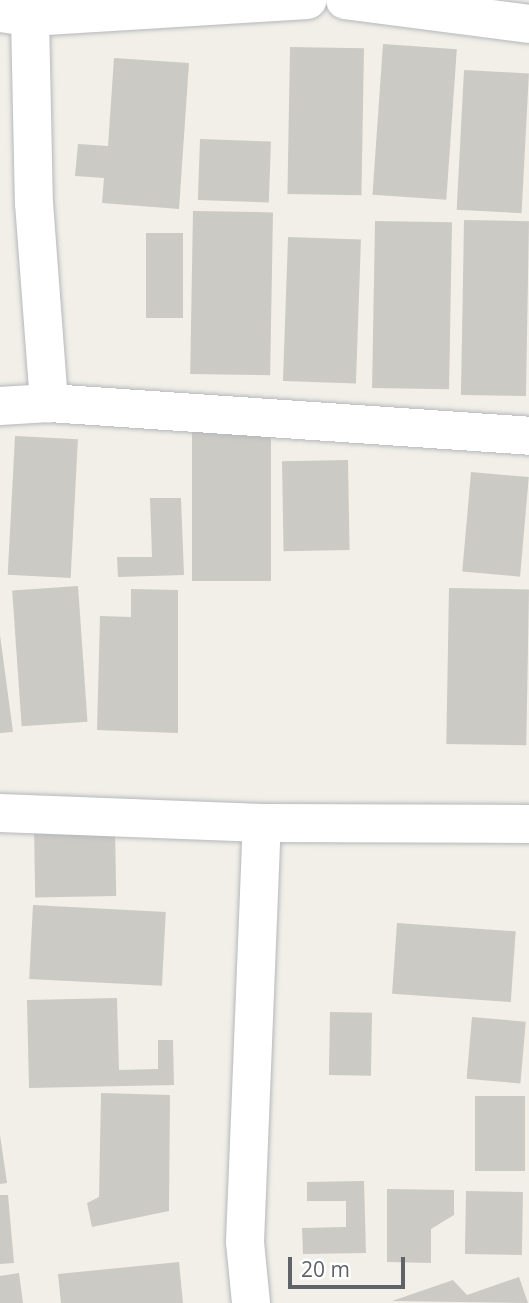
<!DOCTYPE html>
<html>
<head>
<meta charset="utf-8">
<style>
  body { margin:0 }
  #map { position:relative; width:529px; height:1303px; overflow:hidden; background:#f1efe8; font-family:"Open Sans",sans-serif }
  div>[style] { position:absolute }
  .building>* { inset:0; background:#cccac5; transform-origin:0 0 }
  .roads { filter:drop-shadow(0 0 2px #b5b8bc) drop-shadow(0 0 2px #b5b8bc) }
  .street>* { height:38px; margin:-19px; padding:0 19px; transform-origin:19px; border-radius:19px; background:#fff }
  span { translate:-50% -50%; white-space:nowrap; text-align:center; line-height:1.15; -webkit-text-stroke:7px #fff; paint-order:stroke }
  .scale { position:absolute; left:288px; top:1257px; width:117px; height:32px; box-sizing:border-box; border:4px solid #5f6368; border-top:0; padding-left:9px; font-size:21px; line-height:24px; white-space:nowrap; color:#5f6368; -webkit-text-stroke:5px #fff; paint-order:stroke }
</style>
</head>
<body>
<div id="map">
  <div class="building">
    <i style="left:383px;top:44px;width:74px;height:151px;rotate:4deg"></i>
    <i style="left:290px;top:47px;width:74px;height:147px;rotate:1deg"></i>
    <i style="clip-path:polygon(114px 58px,189px 63px,179px 209px,102px 203px,104px 178px,75px 176px,78px 144px,108px 146px)"></i>
    <i style="left:464px;top:70px;width:65px;height:140px;rotate:3deg"></i>
    <i style="left:200px;top:139px;width:71px;height:61px;rotate:2deg"></i>
    <i style="left:193px;top:211px;width:80px;height:163px;rotate:1deg"></i>
    <i style="left:464px;top:220px;width:65px;height:175px;rotate:1deg"></i>
    <i style="left:375px;top:221px;width:77px;height:167px;rotate:1deg"></i>
    <i style="left:146px;top:233px;width:37px;height:85px"></i>
    <i style="left:288px;top:237px;width:73px;height:144px;rotate:2deg"></i>
    <i style="left:192px;top:432px;width:79px;height:149px"></i>
    <i style="left:15px;top:436px;width:63px;height:139px;rotate:3deg"></i>
    <i style="left:348px;top:460px;width:90px;height:66px;rotate:89deg"></i>
    <i style="left:471px;top:472px;width:58px;height:100px;rotate:5deg"></i>
    <i style="clip-path:polygon(150px 498px,181px 498px,184px 575px,118px 577px,117px 557px,152px 557px)"></i>
    <i style="left:78px;top:586px;width:136px;height:66px;rotate:86deg"></i>
    <i style="left:449px;top:588px;width:80px;height:156px;rotate:1deg"></i>
    <i style="clip-path:polygon(131px 589px,178px 590px,178px 733px,97px 730px,100px 616px,131px 617px)"></i>
    <i style="clip-path:polygon(0 635px,13px 732px,0 733px)"></i>
    <i style="left:115px;top:827px;width:69px;height:81px;rotate:89deg"></i>
    <i style="left:33px;top:905px;width:133px;height:74px;rotate:3deg"></i>
    <i style="left:397px;top:923px;width:119px;height:71px;rotate:4deg"></i>
    <i style="clip-path:polygon(117px 998px,119px 1070px,158px 1069px,158px 1040px,173px 1040px,174px 1085px,29px 1088px,27px 1000px)"></i>
    <i style="left:330px;top:1012px;width:42px;height:63px;rotate:1deg"></i>
    <i style="left:472px;top:1017px;width:54px;height:62px;rotate:5deg"></i>
    <i style="clip-path:polygon(101px 1093px,170px 1095px,169px 1211px,92px 1227px,87px 1203px,99px 1197px)"></i>
    <i style="left:475px;top:1096px;width:50px;height:75px"></i>
    <i style="clip-path:polygon(0 1135px,7px 1183px,0 1184px)"></i>
    <i style="clip-path:polygon(364px 1181px,366px 1253px,303px 1254px,302px 1228px,346px 1227px,346px 1201px,307px 1201px,307px 1182px)"></i>
    <i style="clip-path:polygon(387px 1189px,454px 1190px,454px 1215px,431px 1229px,431px 1263px,387px 1262px)"></i>
    <i style="left:466px;top:1191px;width:57px;height:63px;rotate:1deg"></i>
    <i style="clip-path:polygon(0 1195px,8px 1195px,14px 1263px,0 1264px)"></i>
    <i style="clip-path:polygon(179px 1262px,183px 1303px,61px 1303px,58px 1274px)"></i>
    <i style="clip-path:polygon(19px 1273px,23px 1303px,0 1303px,0 1276px)"></i>
    <i style="clip-path:polygon(519px 1277px,528px 1303px,392px 1301px,453px 1280px,467px 1295px)"></i>
  </div>
  <div class="roads">
    <div class="street">
      <i style="left:345px;top:0;width:186px;rotate:7.4deg"></i>
      <i style="left:0;top:13px;width:30px;rotate:8deg"></i>
      <i style="left:30px;top:17px;width:278px;rotate:-3.5deg"></i>
      <i style="left:30px;top:17px;width:186px;rotate:88.8deg"></i>
      <i style="left:34px;top:203px;width:201px;rotate:85.7deg"></i>
      <i style="left:0;top:406px;width:49px;rotate:-3.5deg"></i>
      <i style="left:49px;top:403px;width:481px;rotate:3.9deg"></i>
      <i style="left:0;top:813px;width:262px;rotate:2.2deg"></i>
      <i style="left:262px;top:823px;width:267px;rotate:0.2deg"></i>
      <i style="left:251px;top:1303px;width:61px;rotate:-95.6deg"></i>
      <i style="left:245px;top:1242px;width:419px;rotate:-87.7deg"></i>
    </div>
  </div>
  <div class="scale">20 m</div>
</div>
</body>
</html>
